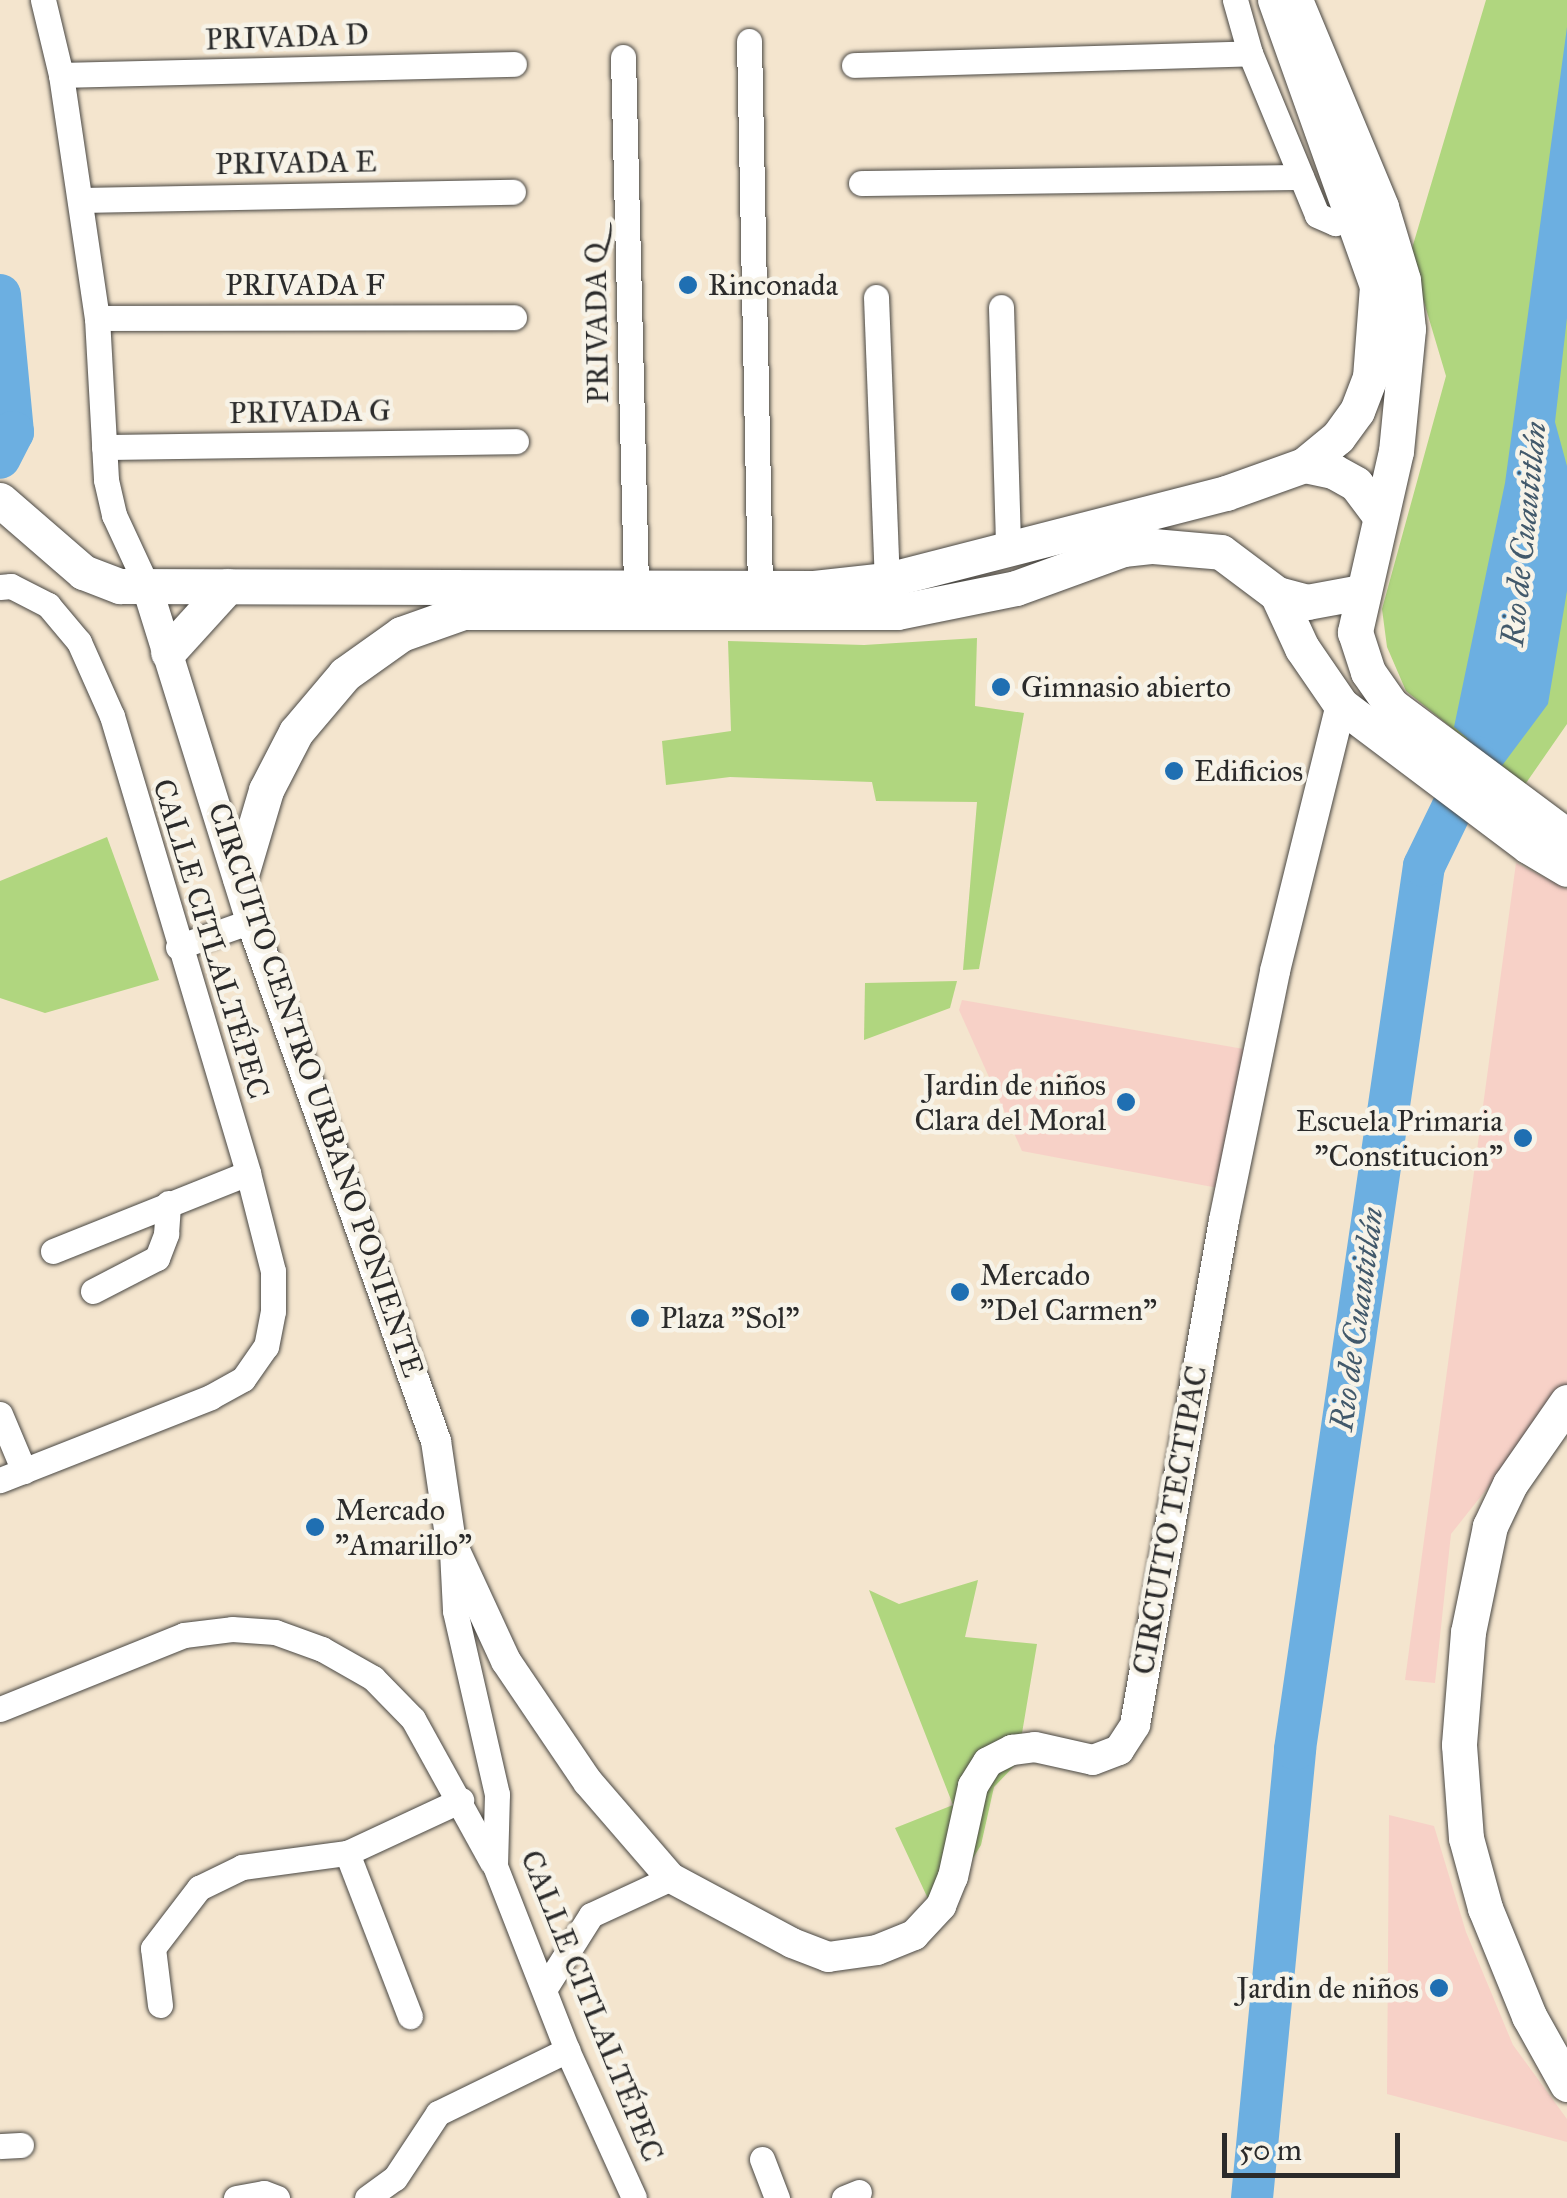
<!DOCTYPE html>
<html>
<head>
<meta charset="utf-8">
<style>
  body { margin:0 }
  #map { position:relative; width:1567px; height:2198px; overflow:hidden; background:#f4e5ce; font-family:"IM FELL Great Primer",serif }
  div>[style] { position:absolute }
  .built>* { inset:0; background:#f7d1c7 }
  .green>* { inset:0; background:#b0d67f }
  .water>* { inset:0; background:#6cafe1 }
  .river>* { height:42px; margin:-21px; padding:0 21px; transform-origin:21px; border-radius:21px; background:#6cafe1 }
  .roads { filter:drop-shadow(0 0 2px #494743) drop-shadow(0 0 2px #494743) }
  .minor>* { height:25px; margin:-12.5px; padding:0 12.5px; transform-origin:12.5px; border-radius:12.5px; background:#fff }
  .tertiary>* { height:30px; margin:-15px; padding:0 15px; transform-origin:15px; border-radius:15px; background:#fff }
  .secondary>* { height:35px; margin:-17.5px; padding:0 17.5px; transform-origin:17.5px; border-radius:17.5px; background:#fff }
  .dots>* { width:28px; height:28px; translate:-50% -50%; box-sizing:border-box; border:5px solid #f7f3e8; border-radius:50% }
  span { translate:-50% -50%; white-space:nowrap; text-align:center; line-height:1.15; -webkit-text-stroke:9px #f7f3e8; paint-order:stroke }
  .street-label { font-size:30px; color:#2b2b2b }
  .poi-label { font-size:30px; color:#2b2b2b }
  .left { translate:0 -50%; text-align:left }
  .right { translate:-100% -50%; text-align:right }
  .water-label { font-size:32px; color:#42596b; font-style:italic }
  .scale { position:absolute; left:1222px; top:2133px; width:178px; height:45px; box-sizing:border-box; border:5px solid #2b2b2b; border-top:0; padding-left:12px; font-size:30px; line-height:35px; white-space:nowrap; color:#2b2b2b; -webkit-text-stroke:8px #f7f3e8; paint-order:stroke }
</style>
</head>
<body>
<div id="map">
  <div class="built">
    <i style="clip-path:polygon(1516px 863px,1567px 889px,1567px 1388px,1451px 1534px,1435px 1683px,1405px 1680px)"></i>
    <i style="clip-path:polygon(962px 1000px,1261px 1052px,1239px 1192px,1022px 1151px,959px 1010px)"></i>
    <i style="clip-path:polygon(1389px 1815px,1434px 1826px,1466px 1932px,1513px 2045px,1567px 2119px,1567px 2142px,1387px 2094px)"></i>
  </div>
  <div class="green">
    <i style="clip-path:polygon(1486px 0,1567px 0,1567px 724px,1524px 786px,1406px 691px,1387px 647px,1382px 609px,1446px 376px,1410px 255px)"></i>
    <i style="clip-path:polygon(977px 638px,975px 706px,1024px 713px,979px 969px,963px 970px,977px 802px,876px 801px,872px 782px,730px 777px,666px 785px,662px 741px,731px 731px,728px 641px,864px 645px)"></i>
    <i style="clip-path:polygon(107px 837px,159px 980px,45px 1013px,0 998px,0 881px)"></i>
    <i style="clip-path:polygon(957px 981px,950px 1008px,864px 1040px,865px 983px)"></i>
    <i style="clip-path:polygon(978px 1580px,965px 1637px,1037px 1644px,1017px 1763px,994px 1787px,981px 1845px,937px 1918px,895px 1828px,953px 1805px,869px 1590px,899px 1604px)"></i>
  </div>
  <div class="water">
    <i style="clip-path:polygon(1567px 27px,1567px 318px,1555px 422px,1567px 466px,1567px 591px,1548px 704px,1501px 767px,1454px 727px,1505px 483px)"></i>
  </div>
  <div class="river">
    <i style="left:0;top:295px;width:138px;rotate:84.6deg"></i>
    <i style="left:13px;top:432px;width:29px;rotate:117deg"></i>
    <i style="left:1252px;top:2198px;width:451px;rotate:-84.5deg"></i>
    <i style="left:1295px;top:1749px;width:892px;rotate:-81.69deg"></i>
    <i style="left:1424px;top:866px;width:121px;rotate:-64.1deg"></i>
  </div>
  <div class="roads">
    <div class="minor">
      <i style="left:43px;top:0;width:77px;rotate:76.5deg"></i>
      <i style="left:61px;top:75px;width:246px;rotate:81.6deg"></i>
      <i style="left:97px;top:318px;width:162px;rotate:86.8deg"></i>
      <i style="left:106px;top:480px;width:36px;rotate:77deg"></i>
      <i style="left:114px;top:515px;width:76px;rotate:65.1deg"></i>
      <i style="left:1235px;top:0;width:55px;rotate:74.2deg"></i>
      <i style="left:1250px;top:53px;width:175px;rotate:67.5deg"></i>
      <i style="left:1317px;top:215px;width:20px;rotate:24deg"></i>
      <i style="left:1335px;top:223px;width:20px;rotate:-20deg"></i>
      <i style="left:749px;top:41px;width:547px;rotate:88.85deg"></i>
      <i style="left:623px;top:57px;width:530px;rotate:88.59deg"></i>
      <i style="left:854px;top:65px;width:396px;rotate:-1.7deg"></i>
      <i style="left:61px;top:75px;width:453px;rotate:-1.4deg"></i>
      <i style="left:861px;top:183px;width:440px;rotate:-0.8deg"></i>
      <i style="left:80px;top:200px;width:433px;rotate:-1.1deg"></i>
      <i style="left:876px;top:297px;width:283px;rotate:87.8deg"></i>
      <i style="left:1001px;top:307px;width:239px;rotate:88.3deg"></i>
      <i style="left:97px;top:318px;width:417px;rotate:-0.1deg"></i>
      <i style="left:104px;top:447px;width:412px;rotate:-0.8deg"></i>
      <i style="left:0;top:587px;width:11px;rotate:-5deg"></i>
      <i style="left:11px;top:586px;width:42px;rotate:27.2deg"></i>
      <i style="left:48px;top:605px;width:48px;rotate:50deg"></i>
      <i style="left:79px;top:642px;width:81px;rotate:66deg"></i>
      <i style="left:112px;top:716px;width:477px;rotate:73.4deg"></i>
      <i style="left:248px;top:1173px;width:101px;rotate:75.7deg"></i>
      <i style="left:273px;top:1271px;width:40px;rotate:90deg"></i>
      <i style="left:273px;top:1311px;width:36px;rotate:101deg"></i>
      <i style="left:266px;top:1346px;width:40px;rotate:124.9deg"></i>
      <i style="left:243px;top:1379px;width:37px;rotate:151deg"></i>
      <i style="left:211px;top:1397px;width:227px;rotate:158.5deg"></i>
      <i style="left:178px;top:947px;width:77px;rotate:-19.6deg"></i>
      <i style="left:53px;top:1251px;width:210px;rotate:-21.8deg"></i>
      <i style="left:93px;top:1291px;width:72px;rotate:-27.3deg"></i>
      <i style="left:157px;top:1258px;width:26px;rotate:-69deg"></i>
      <i style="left:166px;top:1234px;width:31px;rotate:-86deg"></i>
      <i style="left:0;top:1414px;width:62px;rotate:67.2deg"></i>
      <i style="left:452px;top:1551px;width:60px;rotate:87.1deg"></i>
      <i style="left:455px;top:1611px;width:188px;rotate:77.1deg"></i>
      <i style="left:497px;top:1794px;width:72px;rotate:91.6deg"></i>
      <i style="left:495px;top:1866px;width:198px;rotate:68.6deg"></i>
      <i style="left:567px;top:2050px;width:162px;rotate:65.6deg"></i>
      <i style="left:0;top:1709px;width:198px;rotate:-21.9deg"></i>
      <i style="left:184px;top:1635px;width:48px;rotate:-7.1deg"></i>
      <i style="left:232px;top:1629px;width:43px;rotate:4deg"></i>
      <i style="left:275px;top:1632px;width:50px;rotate:19.9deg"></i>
      <i style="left:322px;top:1649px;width:59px;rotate:29.6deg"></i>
      <i style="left:373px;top:1678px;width:57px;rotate:45.7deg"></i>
      <i style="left:413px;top:1719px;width:163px;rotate:61.1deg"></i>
      <i style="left:347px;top:1853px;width:175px;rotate:68.9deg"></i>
      <i style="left:545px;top:1988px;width:86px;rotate:-57.8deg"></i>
      <i style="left:591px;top:1915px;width:88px;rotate:-24.8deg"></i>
      <i style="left:160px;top:2005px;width:57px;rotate:-97deg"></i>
      <i style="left:153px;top:1948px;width:76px;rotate:-52.5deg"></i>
      <i style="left:199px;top:1888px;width:48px;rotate:-26deg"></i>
      <i style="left:242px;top:1867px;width:106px;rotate:-7.6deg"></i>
      <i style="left:347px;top:1853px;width:126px;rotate:-24.9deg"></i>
      <i style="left:0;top:2146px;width:21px;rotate:-3deg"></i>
      <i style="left:762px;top:2159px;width:42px;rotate:69deg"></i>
      <i style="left:236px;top:2198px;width:28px;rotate:-10deg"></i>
      <i style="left:264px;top:2193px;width:14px;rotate:21deg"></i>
      <i style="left:367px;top:2198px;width:34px;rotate:-36deg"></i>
      <i style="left:395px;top:2178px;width:78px;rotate:-56.5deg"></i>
      <i style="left:438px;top:2113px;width:144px;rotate:-26deg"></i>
      <i style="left:844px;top:2198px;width:16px;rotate:-22deg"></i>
    </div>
    <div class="tertiary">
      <i style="left:146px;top:584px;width:353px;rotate:72.7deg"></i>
      <i style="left:251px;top:921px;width:552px;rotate:70.42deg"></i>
      <i style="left:436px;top:1441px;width:102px;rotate:81.6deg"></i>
      <i style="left:451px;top:1542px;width:131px;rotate:65.2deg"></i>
      <i style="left:506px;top:1661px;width:146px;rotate:55.9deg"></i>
      <i style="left:588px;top:1782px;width:127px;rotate:49.2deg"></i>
      <i style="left:671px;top:1878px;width:137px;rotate:28.2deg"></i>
      <i style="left:792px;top:1943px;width:39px;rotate:21deg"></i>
      <i style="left:828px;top:1957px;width:49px;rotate:-8.1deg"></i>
      <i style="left:877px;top:1950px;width:40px;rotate:-22deg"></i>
      <i style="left:914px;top:1935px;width:40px;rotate:-47deg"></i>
      <i style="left:941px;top:1906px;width:31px;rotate:-68deg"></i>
      <i style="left:953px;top:1877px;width:93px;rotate:-77.6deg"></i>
      <i style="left:973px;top:1786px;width:28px;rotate:-58deg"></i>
      <i style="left:988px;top:1762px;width:27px;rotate:-27deg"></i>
      <i style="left:1012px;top:1750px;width:23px;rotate:-7deg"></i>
      <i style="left:1035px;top:1747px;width:59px;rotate:12.6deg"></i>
      <i style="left:1093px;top:1760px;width:28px;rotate:-21deg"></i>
      <i style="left:1119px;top:1750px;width:30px;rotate:-57deg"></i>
      <i style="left:1135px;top:1725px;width:513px;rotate:-80deg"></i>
      <i style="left:1224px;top:1220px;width:254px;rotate:-78.4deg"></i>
      <i style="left:1275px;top:971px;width:274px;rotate:-76.1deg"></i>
    </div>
    <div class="secondary">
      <i style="left:1295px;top:0;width:224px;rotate:67.4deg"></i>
      <i style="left:1381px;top:207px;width:76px;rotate:73.2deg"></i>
      <i style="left:1403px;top:280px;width:49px;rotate:84.2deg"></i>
      <i style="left:1408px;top:329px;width:123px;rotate:95.6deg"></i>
      <i style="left:1396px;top:451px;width:186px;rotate:102.8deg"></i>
      <i style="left:1355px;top:632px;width:42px;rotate:72deg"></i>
      <i style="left:1368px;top:672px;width:40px;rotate:55.1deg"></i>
      <i style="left:1391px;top:705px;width:219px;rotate:36.7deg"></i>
      <i style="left:1304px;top:465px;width:30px;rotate:12deg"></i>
      <i style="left:1333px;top:471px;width:26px;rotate:29deg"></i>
      <i style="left:1356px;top:484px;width:38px;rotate:53deg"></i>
      <i style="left:0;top:500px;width:110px;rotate:40.9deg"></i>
      <i style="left:83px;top:572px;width:40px;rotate:21deg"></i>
      <i style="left:120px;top:586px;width:694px;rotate:0.17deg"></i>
      <i style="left:814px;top:588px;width:73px;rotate:-6.3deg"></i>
      <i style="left:887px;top:580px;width:350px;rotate:-14.4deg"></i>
      <i style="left:1226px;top:493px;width:83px;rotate:-19.7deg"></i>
      <i style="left:1304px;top:465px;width:44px;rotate:-39.5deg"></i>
      <i style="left:1338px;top:437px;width:32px;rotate:-54deg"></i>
      <i style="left:1357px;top:411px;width:36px;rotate:-69deg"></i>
      <i style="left:1370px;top:377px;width:91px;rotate:-85.6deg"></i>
      <i style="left:1377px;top:286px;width:304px;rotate:-109.6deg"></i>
      <i style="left:1277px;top:594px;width:31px;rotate:15deg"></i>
      <i style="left:1307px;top:602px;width:55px;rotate:-10.5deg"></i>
      <i style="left:168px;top:652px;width:89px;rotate:-47.7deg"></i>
      <i style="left:240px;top:878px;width:92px;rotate:-73.5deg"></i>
      <i style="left:266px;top:790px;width:65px;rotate:-62.7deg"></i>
      <i style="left:296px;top:732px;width:76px;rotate:-49.8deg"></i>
      <i style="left:345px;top:674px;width:69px;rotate:-35.5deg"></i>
      <i style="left:401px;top:634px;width:66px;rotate:-19.5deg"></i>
      <i style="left:463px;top:612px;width:434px"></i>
      <i style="left:897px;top:612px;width:121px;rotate:-11.4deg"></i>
      <i style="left:1016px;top:588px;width:114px;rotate:-20deg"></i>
      <i style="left:1123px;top:549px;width:30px;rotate:-6deg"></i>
      <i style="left:1153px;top:546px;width:68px;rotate:5deg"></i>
      <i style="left:1221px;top:552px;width:70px;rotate:36.9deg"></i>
      <i style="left:1277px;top:594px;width:60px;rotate:65.2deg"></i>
      <i style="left:1302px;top:648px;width:69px;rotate:55.6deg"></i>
      <i style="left:1341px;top:705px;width:234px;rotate:37deg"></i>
      <i style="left:1528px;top:846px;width:45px;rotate:30.5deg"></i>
      <i style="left:1567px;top:1402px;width:100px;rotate:124.8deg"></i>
      <i style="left:1510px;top:1484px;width:47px;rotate:115.5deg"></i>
      <i style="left:1490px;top:1526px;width:108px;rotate:101.7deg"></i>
      <i style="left:1468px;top:1632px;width:113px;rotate:94.6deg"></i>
      <i style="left:1459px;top:1745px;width:93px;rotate:85.7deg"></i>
      <i style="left:1466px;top:1838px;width:73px;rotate:74.8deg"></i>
      <i style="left:1485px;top:1908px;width:117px;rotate:67.8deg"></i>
      <i style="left:1529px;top:2016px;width:78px;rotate:60.8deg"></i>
    </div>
  </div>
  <div class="dots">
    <i style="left:688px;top:285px;background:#1f6fb2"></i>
    <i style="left:1001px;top:687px;background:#1f6fb2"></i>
    <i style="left:1174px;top:771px;background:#1f6fb2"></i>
    <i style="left:1126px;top:1102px;background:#1f6fb2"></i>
    <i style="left:1523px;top:1138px;background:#1f6fb2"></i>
    <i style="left:960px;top:1292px;background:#1f6fb2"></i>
    <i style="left:640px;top:1318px;background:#1f6fb2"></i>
    <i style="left:315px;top:1527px;background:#1f6fb2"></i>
    <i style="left:1439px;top:1988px;background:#1f6fb2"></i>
  </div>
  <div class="street-label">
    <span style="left:287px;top:37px;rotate:-2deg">PRIVADA D</span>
    <span style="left:296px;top:163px;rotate:-1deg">PRIVADA E</span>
    <span style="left:305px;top:285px">PRIVADA F</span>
    <span style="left:597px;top:323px;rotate:-91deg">PRIVADA Q</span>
    <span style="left:310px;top:412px;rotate:-1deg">PRIVADA G</span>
    <span style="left:211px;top:939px;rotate:73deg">CALLE CITLALTÉPEC</span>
    <span style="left:316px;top:1090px;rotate:71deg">CIRCUITO CENTRO URBANO PONIENTE</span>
    <span style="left:1170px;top:1520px;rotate:-80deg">CIRCUITO TECTIPAC</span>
    <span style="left:592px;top:2006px;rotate:68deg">CALLE CITLALTÉPEC</span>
  </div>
  <div class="poi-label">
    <span class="left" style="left:708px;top:285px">Rinconada</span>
    <span class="left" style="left:1021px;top:687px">Gimnasio abierto</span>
    <span class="left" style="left:1194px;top:771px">Edificios</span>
    <span class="right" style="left:1106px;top:1102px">Jardin de niños<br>Clara del Moral</span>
    <span class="right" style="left:1503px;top:1138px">Escuela Primaria<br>"Constitucion"</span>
    <span class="left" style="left:980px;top:1292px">Mercado<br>"Del Carmen"</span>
    <span class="left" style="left:660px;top:1318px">Plaza "Sol"</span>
    <span class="left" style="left:335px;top:1527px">Mercado<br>"Amarillo"</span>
    <span class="right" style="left:1419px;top:1988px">Jardin de niños</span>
  </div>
  <div class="water-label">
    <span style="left:1525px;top:534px;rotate:-84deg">Rio de Cuautitlán</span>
    <span style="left:1358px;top:1319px;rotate:-82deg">Rio de Cuautitlán</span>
  </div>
  <div class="scale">50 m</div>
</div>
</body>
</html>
